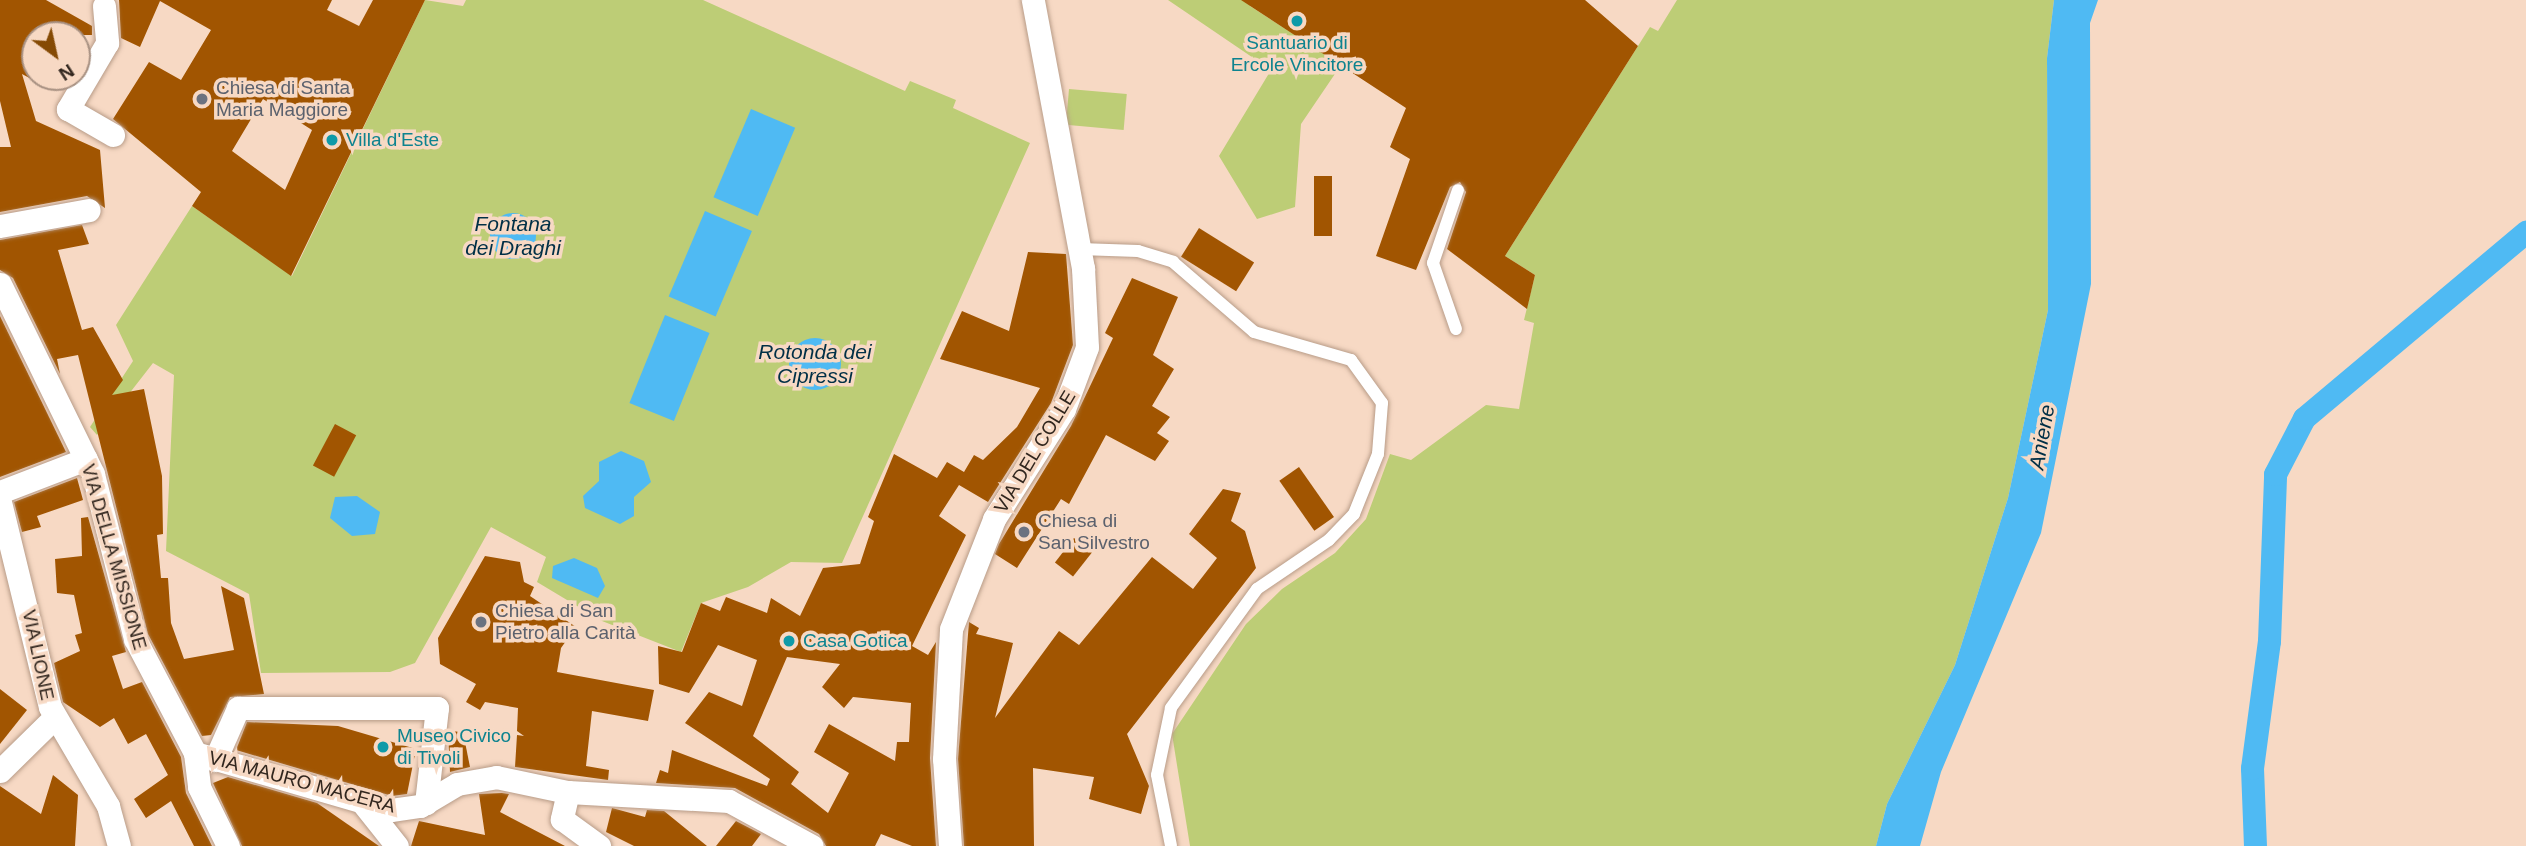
<!DOCTYPE html>
<html>
<head>
<meta charset="utf-8">
<style>
  body { margin:0 }
  #map { position:relative; width:2526px; height:846px; overflow:hidden; background:#f7d9c4; font-family:Arial,sans-serif }
  div>[style] { position:absolute }
  .green>* { inset:0; background:#bdcd76; transform-origin:0 0 }
  .water>* { inset:0; background:#4fbaf3; transform-origin:0 0 }
  .round { border-radius:50% }
  .canal>* { height:23px; margin:-11.5px; padding:0 11.5px; transform-origin:11.5px; border-radius:11.5px; background:#4fbaf3 }
  .building>* { inset:0; background:#a15501; transform-origin:0 0 }
  .roads { filter:drop-shadow(0 0 2px #b89c88) drop-shadow(0 0 2px #b89c88) }
  .lane>* { height:12px; margin:-6px; padding:0 6px; transform-origin:6px; border-radius:6px; background:#fff }
  .street>* { height:23px; margin:-11.5px; padding:0 11.5px; transform-origin:11.5px; border-radius:11.5px; background:#fff }
  .dots>* { width:19px; height:19px; translate:-50% -50%; box-sizing:border-box; border:4px solid #f7d9c4; border-radius:50% }
  span { translate:-50% -50%; white-space:nowrap; text-align:center; line-height:1.15; -webkit-text-stroke:7px #f7d9c4; paint-order:stroke }
  .culture-label { font-size:19px; color:#0d838f }
  .left { translate:0 -50%; text-align:left }
  .worship-label { font-size:19px; color:#5b616d }
  .street-label { font-size:19px; color:#31261e }
  .water-label { font-size:21px; color:#002f46; font-style:italic }
  .north { position:absolute; left:21px; top:21px; width:70px; height:70px; box-sizing:border-box; background:#f7d9c4; border:2px solid #a89182; border-radius:50%; rotate:147deg; font-size:19px; font-weight:700; line-height:28px; text-align:center; color:#31261e }
  .north::after { content:''; display:block; margin:auto; width:24px; height:32px; background:#854a04; clip-path:polygon(50% 0,100% 100%,50% 72%,0 100%) }
</style>
</head>
<body>
<div id="map">
  <div class="green">
    <i style="clip-path:polygon(425px 0,463px 6px,466px 0,703px 0,905px 91px,910px 81px,956px 100px,953px 108px,1030px 143px,842px 563px,791px 562px,748px 587px,701px 603px,681px 652px,602px 621px,537px 582px,546px 557px,491px 527px,415px 663px,390px 672px,261px 673px,249px 594px,166px 551px,174px 375px,153px 363px,97px 435px,90px 427px,133px 361px,116px 325px,192px 206px,292px 276px)"></i>
    <i style="clip-path:polygon(1168px 0,1253px 0,1250px 6px,1341px 65px,1301px 124px,1295px 207px,1257px 219px,1219px 156px,1271px 70px)"></i>
    <i style="clip-path:polygon(1677px 0,2054px 0,2047px 58px,2048px 310px,2008px 498px,1955px 665px,1887px 804px,1876px 846px,1190px 846px,1172px 734px,1246px 624px,1282px 589px,1335px 553px,1366px 519px,1390px 454px,1411px 460px,1486px 405px,1519px 409px,1534px 323px,1524px 320px,1535px 275px,1505px 256px,1650px 27px,1658px 31px)"></i>
    <i style="left:1069px;top:89px;width:58px;height:36px;rotate:5deg"></i>
  </div>
  <div class="water">
    <i style="clip-path:polygon(2054px 0,2098px 0,2090px 23px,2091px 284px,2041px 533px,1941px 772px,1920px 846px,1876px 846px,1887px 804px,1955px 665px,2008px 498px,2048px 310px,2047px 58px)"></i>
    <i style="left:751px;top:109px;width:48px;height:96px;rotate:23deg"></i>
    <i style="left:705px;top:211px;width:51px;height:93px;rotate:23deg"></i>
    <i class="round" style="left:490px;top:213px;width:46px;height:46px"></i>
    <i style="left:665px;top:315px;width:48px;height:95px;rotate:22deg"></i>
    <i class="round" style="left:789px;top:338px;width:52px;height:52px"></i>
    <i style="clip-path:polygon(621px 451px,644px 461px,651px 482px,634px 497px,634px 516px,620px 524px,585px 508px,583px 496px,599px 481px,599px 462px)"></i>
    <i style="clip-path:polygon(357px 496px,380px 512px,375px 534px,352px 536px,330px 518px,335px 497px)"></i>
    <i style="clip-path:polygon(574px 558px,597px 568px,605px 586px,598px 598px,552px 578px,553px 566px)"></i>
  </div>
  <div class="canal">
    <i style="left:2255px;top:846px;width:78px;rotate:-92.2deg"></i>
    <i style="left:2252px;top:768px;width:128px;rotate:-82.4deg"></i>
    <i style="left:2269px;top:641px;width:167px;rotate:-87.9deg"></i>
    <i style="left:2275px;top:474px;width:63px;rotate:-62.6deg"></i>
    <i style="left:2304px;top:418px;width:290px;rotate:-40deg"></i>
  </div>
  <div class="building">
    <i style="clip-path:polygon(0 0,46px 0,92px 26px,92px 35px,35px 35px,35px 81px,22px 74px,36px 121px,100px 150px,105px 208px,87px 196px,0 212px,0 147px,11px 147px,0 101px)"></i>
    <i style="clip-path:polygon(evenodd,119px 0,332px 0,327px 10px,359px 26px,373px 0,425px 0,291px 276px,192px 206px,201px 192px,113px 119px,149px 62px,181px 80px,211px 30px,160px 1px,140px 47px,121px 38px,119px 0,263px 99px,312px 130px,285px 190px,232px 151px,263px 99px)"></i>
    <i style="clip-path:polygon(1241px 0,1585px 0,1638px 46px,1505px 256px,1535px 275px,1527px 309px,1447px 249px,1466px 192px,1460px 182px,1450px 187px,1416px 270px,1376px 256px,1410px 159px,1390px 147px,1406px 108px)"></i>
    <i style="left:1314px;top:176px;width:18px;height:60px"></i>
    <i style="clip-path:polygon(82px 225px,89px 244px,58px 250px,82px 330px,93px 327px,123px 380px,112px 395px,144px 389px,162px 476px,163px 534px,157px 535px,161px 578px,168px 578px,171px 623px,184px 659px,234px 650px,221px 586px,244px 598px,264px 694px,230px 697px,211px 735px,202px 736px,148px 634px,78px 355px,57px 359px,60px 374px,13px 278px,0 270px,0 240px)"></i>
    <i style="left:1199px;top:228px;width:65px;height:34px;rotate:32deg"></i>
    <i style="clip-path:polygon(evenodd,1028px 252px,1066px 254px,1073px 345px,1051px 403px,988px 502px,959px 485px,939px 516px,966px 535px,912px 646px,928px 655px,936px 642px,930px 758px,936px 846px,912px 846px,881px 834px,875px 846px,826px 846px,819px 834px,735px 788px,656px 783px,660px 770px,668px 773px,672px 750px,767px 786px,770px 779px,685px 723px,709px 692px,742px 706px,757px 660px,718px 645px,689px 693px,659px 684px,658px 646px,682px 652px,701px 603px,720px 611px,726px 597px,767px 613px,771px 598px,800px 616px,823px 568px,860px 564px,874px 521px,868px 517px,894px 454px,937px 478px,947px 462px,964px 472px,974px 455px,983px 460px,1017px 427px,1040px 388px,940px 359px,962px 311px,1009px 331px,1028px 252px,787px 657px,840px 664px,822px 687px,844px 708px,853px 697px,911px 703px,909px 742px,897px 742px,895px 761px,829px 724px,814px 752px,849px 773px,828px 813px,791px 784px,799px 772px,753px 736px,787px 657px)"></i>
    <i style="clip-path:polygon(1132px 278px,1178px 297px,1153px 355px,1174px 369px,1152px 406px,1170px 417px,1157px 433px,1169px 441px,1155px 461px,1106px 435px,1069px 504px,1061px 499px,1017px 568px,995px 554px,999px 544px,1071px 426px,1113px 338px,1105px 333px)"></i>
    <i style="clip-path:polygon(0 316px,66px 452px,0 477px)"></i>
    <i style="left:335px;top:424px;width:24px;height:47px;rotate:28deg"></i>
    <i style="left:1299px;top:467px;width:61px;height:24px;rotate:55deg"></i>
    <i style="clip-path:polygon(77px 478px,83px 500px,37px 516px,41px 527px,22px 532px,14px 502px)"></i>
    <i style="clip-path:polygon(1223px 489px,1241px 493px,1231px 521px,1245px 531px,1256px 568px,1127px 734px,1149px 786px,1141px 814px,1089px 799px,1094px 777px,1033px 768px,1034px 846px,964px 846px,958px 759px,969px 622px,979px 628px,976px 634px,1013px 643px,995px 718px,1059px 631px,1079px 645px,1152px 557px,1193px 589px,1217px 558px,1189px 534px)"></i>
    <i style="clip-path:polygon(88px 517px,126px 652px,112px 656px,123px 689px,142px 682px,181px 757px,186px 793px,212px 846px,194px 846px,171px 801px,146px 818px,134px 799px,168px 775px,146px 734px,128px 744px,114px 718px,100px 727px,63px 702px,54px 663px,80px 651px,75px 635px,82px 633px,74px 595px,57px 593px,55px 559px,82px 556px,81px 518px)"></i>
    <i style="left:1074px;top:538px;width:23px;height:31px;rotate:38deg"></i>
    <i style="clip-path:polygon(485px 556px,520px 562px,524px 582px,534px 587px,530px 596px,576px 627px,561px 648px,557px 672px,654px 690px,648px 721px,592px 711px,586px 766px,609px 770px,608px 780px,515px 767px,517px 735px,524px 736px,517px 731px,518px 708px,485px 702px,480px 710px,466px 702px,476px 684px,440px 664px,438px 638px)"></i>
    <i style="clip-path:polygon(0 689px,27px 710px,0 744px)"></i>
    <i style="clip-path:polygon(247px 722px,338px 726px,416px 749px,407px 794px,392px 796px,236px 750px)"></i>
    <i style="clip-path:polygon(448px 731px,463px 732px,470px 767px,450px 772px)"></i>
    <i style="clip-path:polygon(53px 775px,78px 795px,75px 846px,0 846px,0 786px,41px 814px)"></i>
    <i style="clip-path:polygon(228px 777px,317px 803px,379px 846px,242px 846px,213px 783px)"></i>
    <i style="clip-path:polygon(502px 793px,509px 794px,500px 812px,565px 846px,411px 846px,419px 821px,485px 835px,479px 794px)"></i>
    <i style="clip-path:polygon(612px 808px,645px 817px,647px 810px,664px 811px,707px 846px,634px 846px,606px 832px)"></i>
    <i style="clip-path:polygon(736px 821px,761px 834px,752px 846px,716px 846px)"></i>
  </div>
  <div class="roads">
    <div class="lane">
      <i style="left:1080px;top:249px;width:58px;rotate:2deg"></i>
      <i style="left:1138px;top:251px;width:37px;rotate:17deg"></i>
      <i style="left:1173px;top:262px;width:107px;rotate:40.8deg"></i>
      <i style="left:1254px;top:332px;width:101px;rotate:16.1deg"></i>
      <i style="left:1351px;top:360px;width:53px;rotate:54.2deg"></i>
      <i style="left:1382px;top:403px;width:51px;rotate:94.5deg"></i>
      <i style="left:1378px;top:454px;width:65px;rotate:111.8deg"></i>
      <i style="left:1354px;top:514px;width:36px;rotate:134deg"></i>
      <i style="left:1329px;top:540px;width:87px;rotate:145.8deg"></i>
      <i style="left:1257px;top:589px;width:147px;rotate:125.9deg"></i>
      <i style="left:1171px;top:708px;width:68px;rotate:101.8deg"></i>
      <i style="left:1157px;top:775px;width:72px;rotate:78.8deg"></i>
      <i style="left:1456px;top:329px;width:70px;rotate:-109.2deg"></i>
      <i style="left:1433px;top:263px;width:77px;rotate:-71.1deg"></i>
    </div>
    <div class="street">
      <i style="left:104px;top:6px;width:37px;rotate:85deg"></i>
      <i style="left:107px;top:43px;width:77px;rotate:120.6deg"></i>
      <i style="left:68px;top:109px;width:52px;rotate:30deg"></i>
      <i style="left:0;top:226px;width:90px;rotate:-10.2deg"></i>
      <i style="left:0;top:284px;width:212px;rotate:63.9deg"></i>
      <i style="left:93px;top:474px;width:170px;rotate:75.7deg"></i>
      <i style="left:135px;top:639px;width:129px;rotate:62.2deg"></i>
      <i style="left:195px;top:753px;width:34px;rotate:83deg"></i>
      <i style="left:199px;top:787px;width:66px;rotate:63.8deg"></i>
      <i style="left:0;top:492px;width:92px;rotate:-21deg"></i>
      <i style="left:0;top:502px;width:211px;rotate:76.3deg"></i>
      <i style="left:50px;top:707px;width:115px;rotate:59.6deg"></i>
      <i style="left:108px;top:806px;width:41px;rotate:74.6deg"></i>
      <i style="left:195px;top:753px;width:204px;rotate:16.2deg"></i>
      <i style="left:391px;top:810px;width:29px;rotate:-8deg"></i>
      <i style="left:420px;top:806px;width:43px;rotate:-30.7deg"></i>
      <i style="left:457px;top:784px;width:40px;rotate:-10deg"></i>
      <i style="left:496px;top:777px;width:74px;rotate:11.8deg"></i>
      <i style="left:568px;top:792px;width:161px;rotate:3.2deg"></i>
      <i style="left:729px;top:801px;width:94px;rotate:28.5deg"></i>
      <i style="left:215px;top:760px;width:57px;rotate:-66.1deg"></i>
      <i style="left:238px;top:708px;width:199px"></i>
      <i style="left:437px;top:708px;width:96px;rotate:96.6deg"></i>
      <i style="left:0;top:771px;width:76px;rotate:-44.5deg"></i>
      <i style="left:568px;top:792px;width:28px;rotate:103deg"></i>
      <i style="left:562px;top:819px;width:46px;rotate:36.1deg"></i>
      <i style="left:362px;top:802px;width:56px;rotate:51.5deg"></i>
      <i style="left:950px;top:846px;width:87px;rotate:-93.9deg"></i>
      <i style="left:944px;top:759px;width:130px;rotate:-86.9deg"></i>
      <i style="left:951px;top:629px;width:118px;rotate:-68.6deg"></i>
      <i style="left:994px;top:519px;width:130px;rotate:-57.5deg"></i>
      <i style="left:1064px;top:409px;width:66px;rotate:-69.6deg"></i>
      <i style="left:1087px;top:347px;width:79px;rotate:-92.9deg"></i>
      <i style="left:1083px;top:268px;width:273px;rotate:-100.6deg"></i>
    </div>
  </div>
  <div class="dots">
    <i style="left:1297px;top:21px;background:#0f9aa8"></i>
    <i style="left:202px;top:99px;background:#6b7280"></i>
    <i style="left:332px;top:140px;background:#0f9aa8"></i>
    <i style="left:1024px;top:532px;background:#6b7280"></i>
    <i style="left:481px;top:622px;background:#6b7280"></i>
    <i style="left:789px;top:641px;background:#0f9aa8"></i>
    <i style="left:383px;top:747px;background:#0f9aa8"></i>
  </div>
  <div class="culture-label">
    <span style="left:1297px;top:54px">Santuario di<br>Ercole Vincitore</span>
    <span class="left" style="left:346px;top:140px">Villa d'Este</span>
    <span class="left" style="left:803px;top:641px">Casa Gotica</span>
    <span class="left" style="left:397px;top:747px">Museo Civico<br>di Tivoli</span>
  </div>
  <div class="worship-label">
    <span class="left" style="left:216px;top:99px">Chiesa di Santa<br>Maria Maggiore</span>
    <span class="left" style="left:1038px;top:532px">Chiesa di<br>San Silvestro</span>
    <span class="left" style="left:495px;top:622px">Chiesa di San<br>Pietro alla Carità</span>
  </div>
  <div class="street-label">
    <span style="left:1035px;top:452px;rotate:-59deg">VIA DEL COLLE</span>
    <span style="left:114px;top:557px;rotate:74deg">VIA DELLA MISSIONE</span>
    <span style="left:38px;top:655px;rotate:78deg">VIA LIONE</span>
    <span style="left:302px;top:782px;rotate:15deg">VIA MAURO MACERA</span>
  </div>
  <div class="water-label">
    <span style="left:513px;top:236px">Fontana<br>dei Draghi</span>
    <span style="left:815px;top:364px">Rotonda dei<br>Cipressi</span>
    <span style="left:2042px;top:437px;rotate:-80deg">Aniene</span>
  </div>
  <div class="north">N</div>
</div>
</body>
</html>
